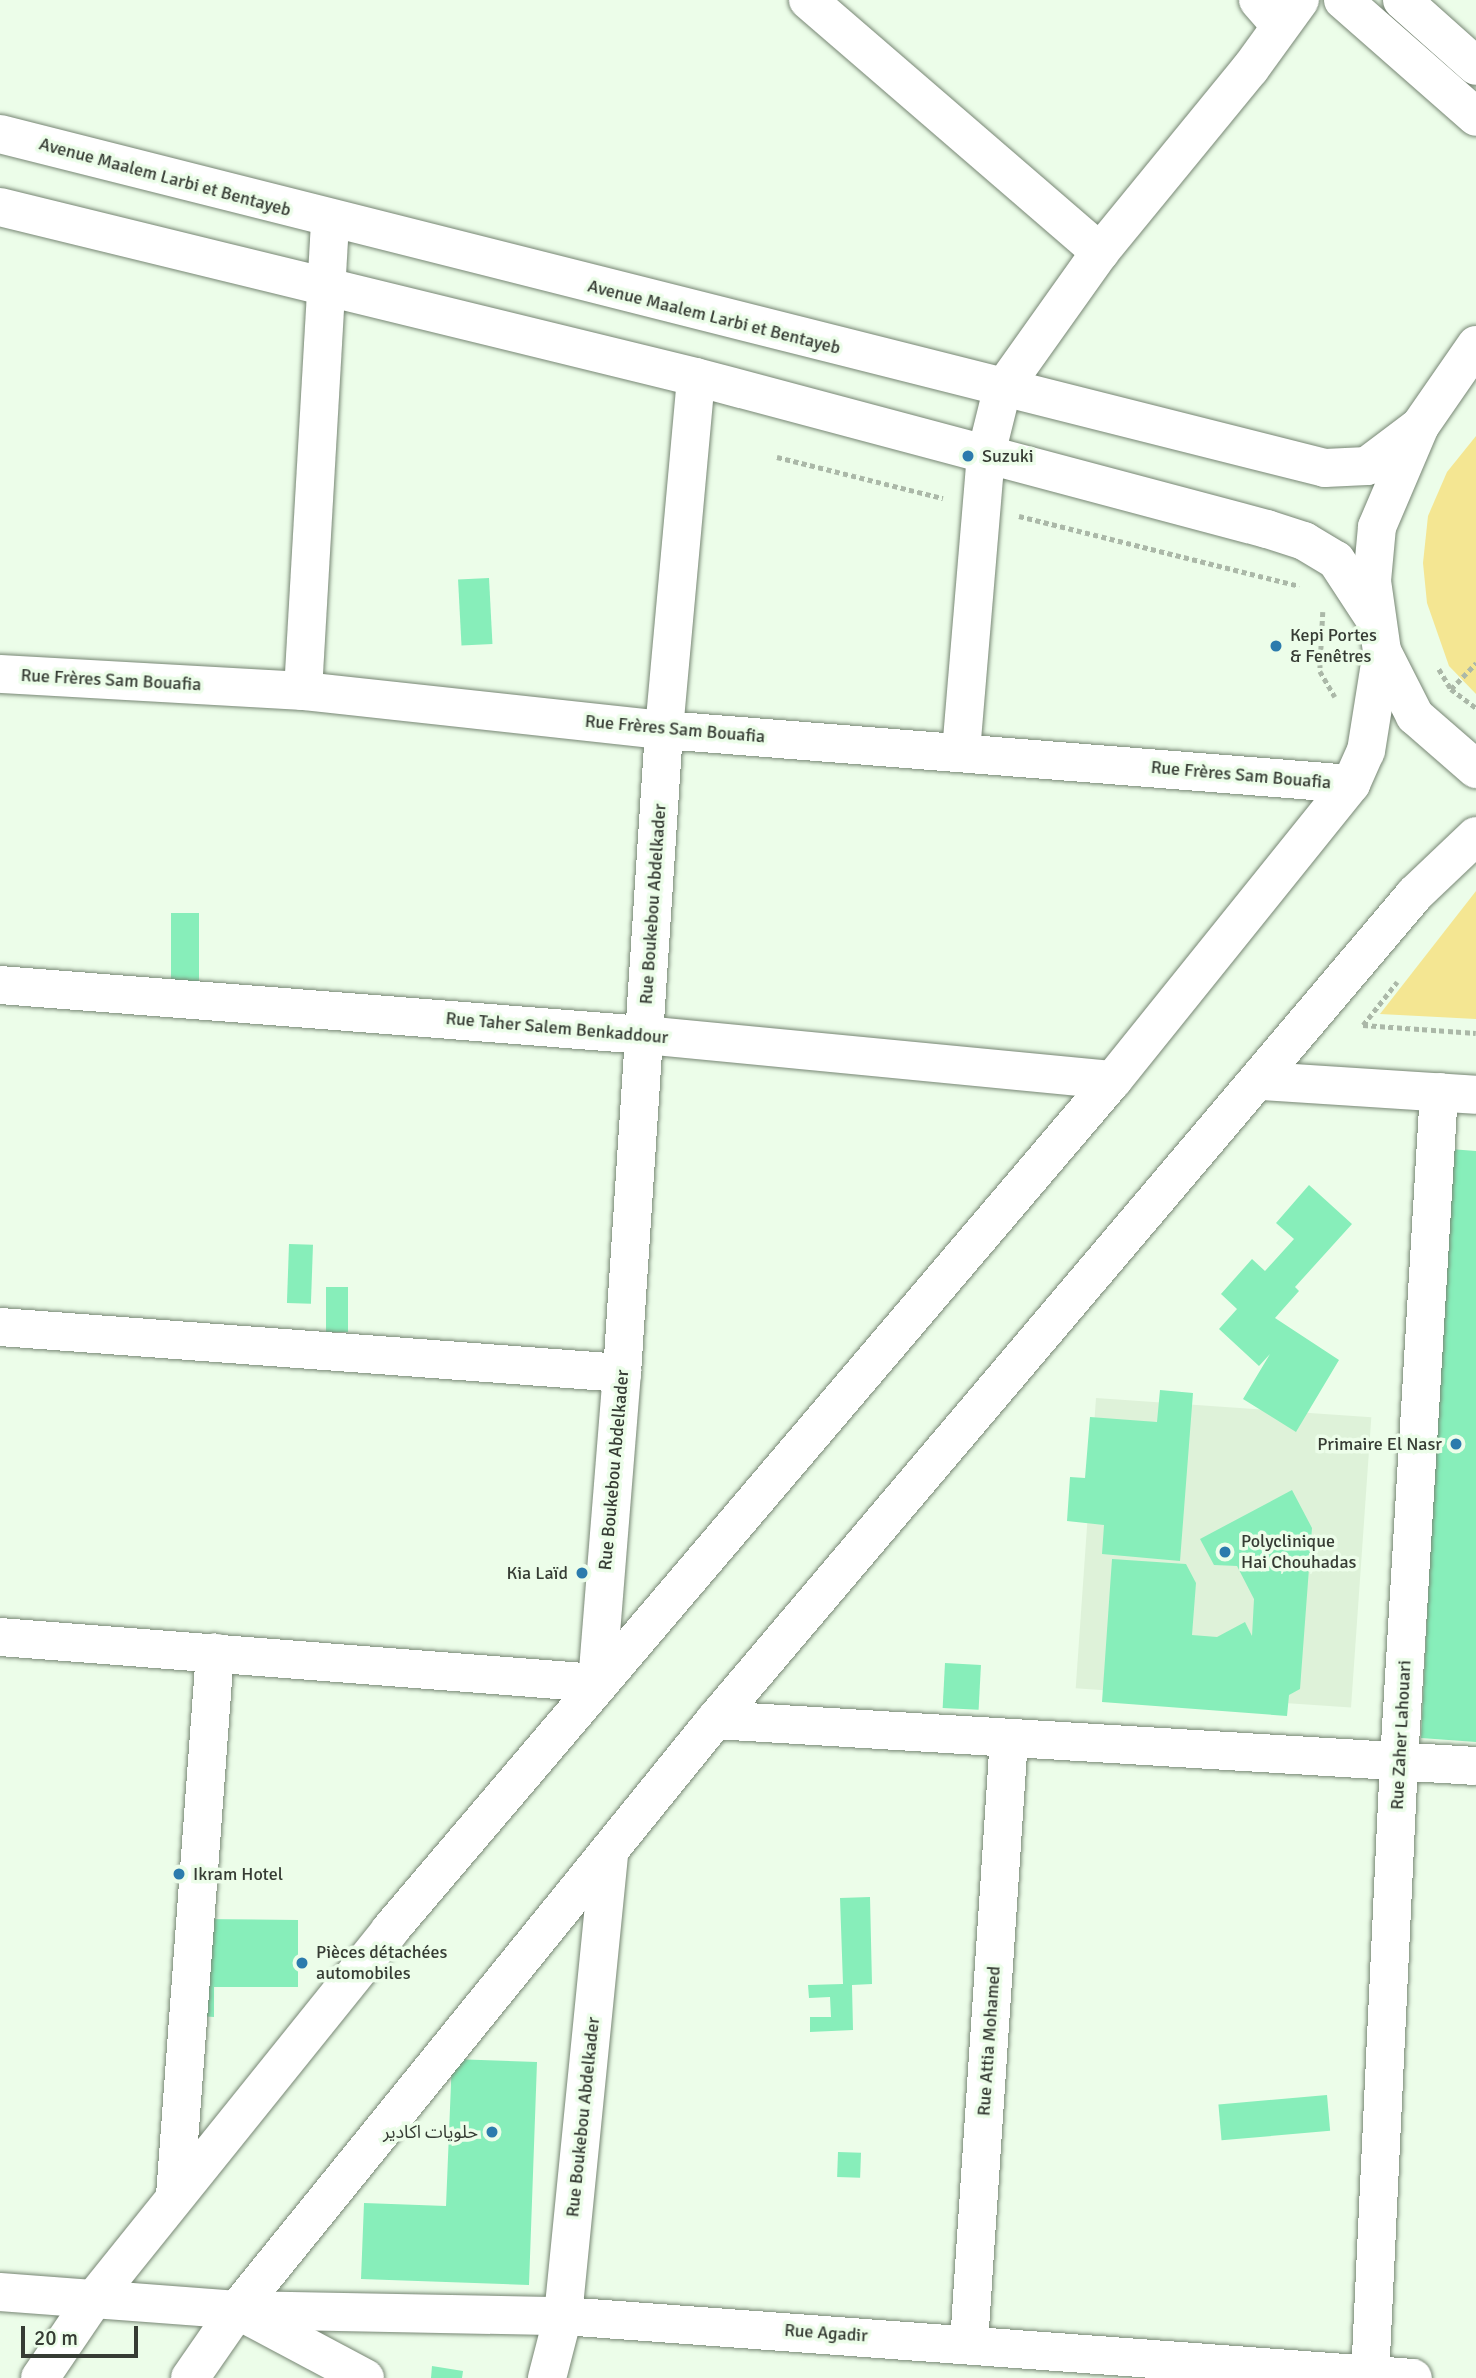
<!DOCTYPE html>
<html>
<head>
<meta charset="utf-8">
<style>
  body { margin:0 }
  #map { position:relative; width:1476px; height:2378px; overflow:hidden; background:#ecfde9; font-family:Signika,"Noto Sans Arabic",sans-serif }
  div>[style] { position:absolute }
  .built>* { inset:0; background:#def2d9; transform-origin:0 0 }
  .green>* { inset:0; background:#f4e692 }
  .building>* { inset:0; background:#87eeba; transform-origin:0 0 }
  .path>* { height:4.5px; margin-top:-2.25px; transform-origin:0; background:repeating-linear-gradient(90deg,#abb8a8 0 5px,transparent 0 8.5px) }
  .roads { filter:drop-shadow(0 0 2px #778674) drop-shadow(0 0 2px #778674) }
  .minor>* { height:38px; margin:-19px; padding:0 19px; transform-origin:19px; border-radius:19px; background:#fff }
  .tertiary>* { height:38px; margin:-19px; padding:0 19px; transform-origin:19px; border-radius:19px; background:#fff }
  .secondary>* { height:38px; margin:-19px; padding:0 19px; transform-origin:19px; border-radius:19px; background:#fff }
  .primary>* { height:38px; margin:-19px; padding:0 19px; transform-origin:19px; border-radius:19px; background:#fff }
  .dots>* { width:19px; height:19px; translate:-50% -50%; box-sizing:border-box; border:4px solid #ecfde9; border-radius:50% }
  span { translate:-50% -50%; white-space:nowrap; text-align:center; line-height:1.15; -webkit-text-stroke:7px #ecfde9; paint-order:stroke }
  .street-label { font-size:18px; color:#363c34 }
  .poi-label { font-size:18px; color:#363c34 }
  .left { translate:0 -50%; text-align:left }
  .right { translate:-100% -50%; text-align:right }
  .scale { position:absolute; left:21px; top:2326px; width:117px; height:32px; box-sizing:border-box; border:4px solid #363c34; border-top:0; padding-left:9px; font-size:21px; line-height:24px; white-space:nowrap; color:#363c34; -webkit-text-stroke:5px #ecfde9; paint-order:stroke }
</style>
</head>
<body>
<div id="map">
  <div class="built">
    <i style="left:1096px;top:1398px;width:276px;height:291px;rotate:4deg"></i>
  </div>
  <div class="green">
    <i style="clip-path:polygon(1476px 436px,1476px 694px,1449px 666px,1427px 603px,1423px 563px,1428px 516px,1447px 472px)"></i>
    <i style="clip-path:polygon(1476px 891px,1476px 1019px,1380px 1014px)"></i>
  </div>
  <div class="building">
    <i style="left:489px;top:578px;width:66px;height:31px;rotate:87deg"></i>
    <i style="left:171px;top:913px;width:28px;height:68px"></i>
    <i style="clip-path:polygon(1450px 1149px,1476px 1151px,1476px 1742px,1421px 1738px)"></i>
    <i style="clip-path:polygon(1309px 1185px,1352px 1224px,1295px 1287px,1299px 1291px,1275px 1318px,1339px 1360px,1296px 1432px,1243px 1399px,1270px 1354px,1259px 1366px,1219px 1329px,1237px 1309px,1221px 1294px,1252px 1259px,1265px 1271px,1294px 1239px,1276px 1223px)"></i>
    <i style="left:289px;top:1244px;width:24px;height:59px;rotate:2deg"></i>
    <i style="left:326px;top:1287px;width:22px;height:45px"></i>
    <i style="clip-path:polygon(1160px 1390px,1193px 1393px,1180px 1561px,1102px 1554px,1104px 1525px,1067px 1521px,1070px 1477px,1085px 1478px,1090px 1417px,1157px 1422px)"></i>
    <i style="clip-path:polygon(1292px 1490px,1312px 1528px,1300px 1689px,1289px 1695px,1287px 1716px,1102px 1702px,1112px 1559px,1186px 1564px,1196px 1583px,1192px 1635px,1217px 1637px,1245px 1622px,1252px 1636px,1254px 1599px,1237px 1566px,1214px 1565px,1200px 1539px)"></i>
    <i style="left:945px;top:1663px;width:36px;height:45px;rotate:3deg"></i>
    <i style="clip-path:polygon(870px 1897px,872px 1984px,852px 1985px,853px 2030px,810px 2032px,810px 2017px,831px 2017px,830px 1997px,809px 1998px,808px 1985px,843px 1984px,840px 1898px)"></i>
    <i style="clip-path:polygon(198px 1919px,298px 1920px,298px 1987px,214px 1987px,214px 2017px,198px 2016px)"></i>
    <i style="clip-path:polygon(452px 2059px,537px 2062px,529px 2285px,361px 2279px,364px 2203px,446px 2206px)"></i>
    <i style="left:1327px;top:2095px;width:36px;height:109px;rotate:85deg"></i>
    <i style="left:838px;top:2152px;width:23px;height:25px;rotate:2deg"></i>
    <i style="clip-path:polygon(432px 2366px,463px 2371px,462px 2378px,431px 2378px)"></i>
  </div>
  <div class="path">
    <i style="left:777px;top:457px;width:171px;rotate:13.9deg"></i>
    <i style="left:1019px;top:516px;width:289px;rotate:14deg"></i>
    <i style="left:1323px;top:612px;width:59px;rotate:92.9deg"></i>
    <i style="left:1320px;top:671px;width:30px;rotate:60deg"></i>
    <i style="left:1439px;top:669px;width:23px;rotate:59deg"></i>
    <i style="left:1451px;top:689px;width:31px;rotate:37deg"></i>
    <i style="left:1451px;top:689px;width:36px;rotate:-46deg"></i>
    <i style="left:1363px;top:1025px;width:55px;rotate:-51.7deg"></i>
    <i style="left:1363px;top:1025px;width:113px;rotate:4deg"></i>
  </div>
  <div class="roads">
    <div class="minor">
      <i style="left:808px;top:0;width:386px;rotate:40.8deg"></i>
      <i style="left:1100px;top:252px;width:169px;rotate:125.4deg"></i>
      <i style="left:1002px;top:390px;width:66px;rotate:104deg"></i>
      <i style="left:986px;top:454px;width:298px;rotate:94.8deg"></i>
      <i style="left:1258px;top:0;width:33px;rotate:49deg"></i>
      <i style="left:1100px;top:252px;width:237px;rotate:-50.7deg"></i>
      <i style="left:1250px;top:69px;width:85px;rotate:-54.1deg"></i>
      <i style="left:0;top:674px;width:303px;rotate:3.2deg"></i>
      <i style="left:303px;top:691px;width:363px;rotate:6.2deg"></i>
      <i style="left:664px;top:730px;width:689px;rotate:4.49deg"></i>
      <i style="left:303px;top:691px;width:472px;rotate:-86.7deg"></i>
      <i style="left:1262px;top:1081px;width:214px;rotate:3.7deg"></i>
      <i style="left:0;top:1327px;width:624px;rotate:4.23deg"></i>
      <i style="left:0;top:1637px;width:599px;rotate:4.41deg"></i>
      <i style="left:597px;top:1683px;width:311px;rotate:-85.4deg"></i>
      <i style="left:622px;top:1373px;width:644px;rotate:-86.26deg"></i>
      <i style="left:664px;top:730px;width:354px;rotate:-84.8deg"></i>
      <i style="left:715px;top:1720px;width:762px;rotate:3.46deg"></i>
      <i style="left:175px;top:2196px;width:545px;rotate:-85.79deg"></i>
      <i style="left:237px;top:2310px;width:145px;rotate:28deg"></i>
      <i style="left:969px;top:2343px;width:606px;rotate:-86.22deg"></i>
      <i style="left:547px;top:2378px;width:64px;rotate:-75.5deg"></i>
      <i style="left:563px;top:2316px;width:464px;rotate:-84.3deg"></i>
      <i style="left:1370px;top:2378px;width:618px;rotate:-87.31deg"></i>
      <i style="left:1399px;top:1761px;width:670px;rotate:-86.58deg"></i>
    </div>
    <div class="tertiary">
      <i style="left:0;top:985px;width:646px;rotate:4.44deg"></i>
      <i style="left:644px;top:1035px;width:471px;rotate:5.5deg"></i>
      <i style="left:0;top:2292px;width:238px;rotate:4.3deg"></i>
    </div>
    <div class="secondary">
      <i style="left:0;top:134px;width:1366px;rotate:14.15deg"></i>
      <i style="left:1325px;top:468px;width:42px;rotate:-2.7deg"></i>
      <i style="left:1367px;top:466px;width:66px;rotate:-37deg"></i>
      <i style="left:0;top:207px;width:716px;rotate:13.73deg"></i>
      <i style="left:696px;top:377px;width:591px;rotate:14.91deg"></i>
      <i style="left:1267px;top:529px;width:39px;rotate:18deg"></i>
      <i style="left:1304px;top:541px;width:37px;rotate:31deg"></i>
      <i style="left:1336px;top:560px;width:69px;rotate:56.8deg"></i>
      <i style="left:237px;top:2310px;width:326px;rotate:1.1deg"></i>
      <i style="left:563px;top:2316px;width:852px;rotate:4.17deg"></i>
    </div>
    <div class="primary">
      <i style="left:1343px;top:0;width:177px;rotate:41.3deg"></i>
      <i style="left:1402px;top:0;width:99px;rotate:41.7deg"></i>
      <i style="left:1476px;top:345px;width:98px;rotate:124.7deg"></i>
      <i style="left:1420px;top:426px;width:110px;rotate:113.1deg"></i>
      <i style="left:1377px;top:527px;width:54px;rotate:95.3deg"></i>
      <i style="left:1372px;top:581px;width:71px;rotate:81.9deg"></i>
      <i style="left:1382px;top:651px;width:73px;rotate:63.1deg"></i>
      <i style="left:1415px;top:716px;width:81px;rotate:41deg"></i>
      <i style="left:40px;top:2378px;width:94px;rotate:-55.8deg"></i>
      <i style="left:93px;top:2300px;width:474px;rotate:-51.2deg"></i>
      <i style="left:390px;top:1930px;width:1116px;rotate:-49.62deg"></i>
      <i style="left:1113px;top:1080px;width:380px;rotate:-51.2deg"></i>
      <i style="left:1351px;top:784px;width:36px;rotate:-66deg"></i>
      <i style="left:1366px;top:751px;width:101px;rotate:-80.9deg"></i>
      <i style="left:190px;top:2378px;width:83px;rotate:-55.3deg"></i>
      <i style="left:237px;top:2310px;width:759px;rotate:-50.99deg"></i>
      <i style="left:715px;top:1720px;width:1083px;rotate:-49.72deg"></i>
      <i style="left:1415px;top:894px;width:84px;rotate:-43.6deg"></i>
    </div>
  </div>
  <div class="dots">
    <i style="left:968px;top:456px;background:#2c7bad"></i>
    <i style="left:1276px;top:646px;background:#2c7bad"></i>
    <i style="left:1456px;top:1444px;background:#2c7bad"></i>
    <i style="left:1225px;top:1552px;background:#2c7bad"></i>
    <i style="left:582px;top:1573px;background:#2c7bad"></i>
    <i style="left:179px;top:1874px;background:#2c7bad"></i>
    <i style="left:302px;top:1963px;background:#2c7bad"></i>
    <i style="left:492px;top:2132px;background:#2c7bad"></i>
  </div>
  <div class="street-label">
    <span style="left:165px;top:177px;rotate:15deg">Avenue Maalem Larbi et Bentayeb</span>
    <span style="left:714px;top:317px;rotate:14deg">Avenue Maalem Larbi et Bentayeb</span>
    <span style="left:111px;top:680px;rotate:3deg">Rue Frères Sam Bouafia</span>
    <span style="left:675px;top:729px;rotate:5deg">Rue Frères Sam Bouafia</span>
    <span style="left:1241px;top:775px;rotate:5deg">Rue Frères Sam Bouafia</span>
    <span style="left:653px;top:904px;rotate:-86deg">Rue Boukebou Abdelkader</span>
    <span style="left:557px;top:1028px;rotate:5deg">Rue Taher Salem Benkaddour</span>
    <span style="left:614px;top:1470px;rotate:-85deg">Rue Boukebou Abdelkader</span>
    <span style="left:1401px;top:1735px;rotate:-87deg">Rue Zaher Lahouari</span>
    <span style="left:989px;top:2041px;rotate:-86deg">Rue Attia Mohamed</span>
    <span style="left:583px;top:2117px;rotate:-84deg">Rue Boukebou Abdelkader</span>
    <span style="left:826px;top:2333px;rotate:4deg">Rue Agadir</span>
  </div>
  <div class="poi-label">
    <span class="left" style="left:982px;top:456px">Suzuki</span>
    <span class="left" style="left:1290px;top:646px">Kepi Portes<br>&amp; Fenêtres</span>
    <span class="right" style="left:1442px;top:1444px">Primaire El Nasr</span>
    <span class="left" style="left:1241px;top:1552px">Polyclinique<br>Hai Chouhadas</span>
    <span class="right" style="left:568px;top:1573px">Kia Laïd</span>
    <span class="left" style="left:193px;top:1874px">Ikram Hotel</span>
    <span class="left" style="left:316px;top:1963px">Pièces détachées<br>automobiles</span>
    <span class="right" style="left:478px;top:2132px">حلويات اكادير</span>
  </div>
  <div class="scale">20 m</div>
</div>
</body>
</html>
